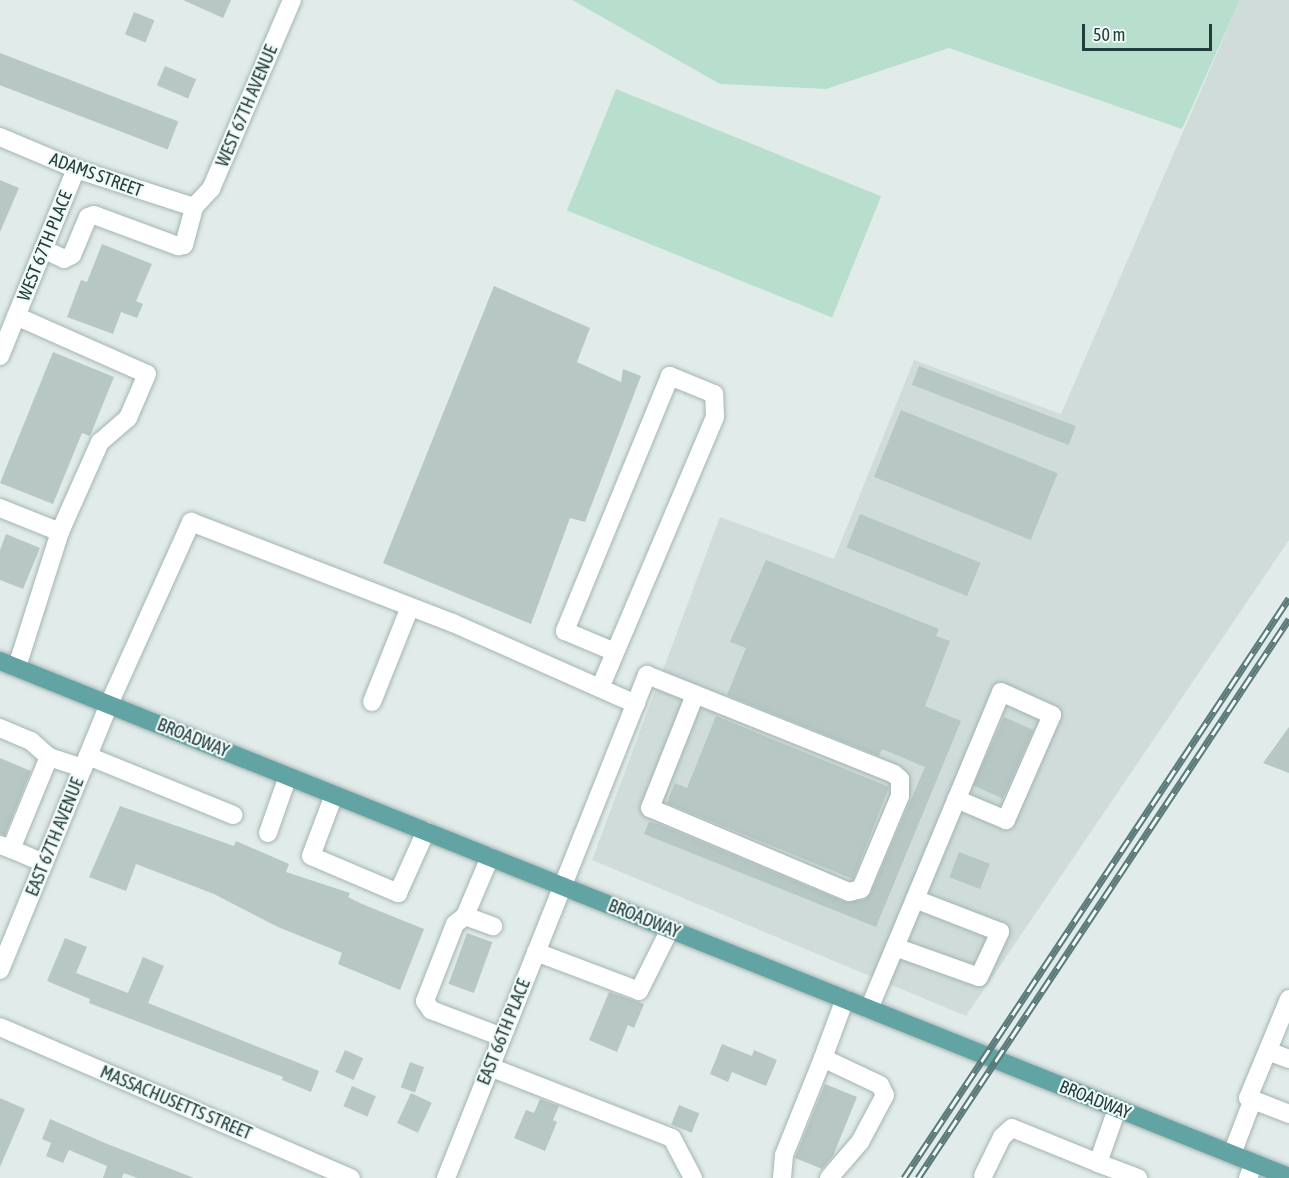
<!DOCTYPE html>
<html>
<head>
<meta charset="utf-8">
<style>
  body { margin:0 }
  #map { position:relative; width:1289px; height:1178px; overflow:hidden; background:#e1ecea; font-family:"Asap Condensed",sans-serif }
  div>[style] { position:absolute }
  .built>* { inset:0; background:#cfdcda }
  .green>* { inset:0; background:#b8dfcd; transform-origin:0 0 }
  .building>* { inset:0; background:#b6c7c4; transform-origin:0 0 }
  .roads { filter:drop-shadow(0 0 2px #a3b4b3) drop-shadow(0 0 2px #a3b4b3) }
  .minor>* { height:18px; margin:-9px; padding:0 9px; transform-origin:9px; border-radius:9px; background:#fff }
  .major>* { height:18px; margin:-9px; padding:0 9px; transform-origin:9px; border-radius:9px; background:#62a3a4 }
  .rail>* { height:7px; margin-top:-3.5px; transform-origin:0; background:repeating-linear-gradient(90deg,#f1f9f7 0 14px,#5a7979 0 28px); box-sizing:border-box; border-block:2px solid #5a7979 }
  span { translate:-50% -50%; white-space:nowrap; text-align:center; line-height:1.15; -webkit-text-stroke:4.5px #f1f9f7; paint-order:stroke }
  .street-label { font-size:18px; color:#203e3e }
  .scale { position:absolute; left:1082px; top:24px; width:130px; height:27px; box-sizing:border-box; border:3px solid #203e3e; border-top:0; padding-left:8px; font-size:18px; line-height:21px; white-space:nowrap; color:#203e3e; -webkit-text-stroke:4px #f1f9f7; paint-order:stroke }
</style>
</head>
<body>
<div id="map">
  <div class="built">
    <i style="clip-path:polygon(1240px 0,1289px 0,1289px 540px,966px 1016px,592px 860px,720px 517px,834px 559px,914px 360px,1061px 414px)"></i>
  </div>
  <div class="green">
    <i style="clip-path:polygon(572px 0,1240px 0,1182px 129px,949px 48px,826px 89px,720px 84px)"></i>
    <i style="left:616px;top:89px;width:286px;height:131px;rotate:22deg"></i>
  </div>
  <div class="building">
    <i style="clip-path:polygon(183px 0,231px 0,223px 18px)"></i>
    <i style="left:134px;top:12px;width:22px;height:24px;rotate:22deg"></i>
    <i style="left:0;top:53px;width:191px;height:30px;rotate:21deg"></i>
    <i style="left:165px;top:66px;width:34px;height:21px;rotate:23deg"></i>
    <i style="clip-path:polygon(0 180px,19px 188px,0 232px)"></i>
    <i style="clip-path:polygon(102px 244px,152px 264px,136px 301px,143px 304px,137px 318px,121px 312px,113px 334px,67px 317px,81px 280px,87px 282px)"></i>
    <i style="clip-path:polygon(494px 286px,590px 328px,577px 362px,621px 382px,623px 369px,641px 376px,585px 522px,570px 518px,531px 624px,383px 563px)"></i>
    <i style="clip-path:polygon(53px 352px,114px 377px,90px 436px,82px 433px,53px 504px,0 483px)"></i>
    <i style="left:919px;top:366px;width:168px;height:20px;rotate:21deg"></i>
    <i style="left:901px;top:410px;width:169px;height:72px;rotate:22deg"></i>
    <i style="left:860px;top:514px;width:130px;height:36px;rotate:22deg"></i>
    <i style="clip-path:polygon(6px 534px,40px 548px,23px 589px,0 580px,0 550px)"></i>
    <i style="clip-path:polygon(766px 560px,939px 629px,936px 636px,950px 641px,925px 706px,961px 721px,876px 927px,644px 834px,649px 822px,658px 824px,845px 902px,864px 900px,871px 893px,925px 767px,882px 749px,879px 756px,727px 695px,746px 648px,730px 642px)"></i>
    <i style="clip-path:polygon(716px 716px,889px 787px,853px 879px,667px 803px,675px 783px,687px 788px)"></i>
    <i style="left:1004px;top:717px;width:32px;height:75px;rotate:24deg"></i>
    <i style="clip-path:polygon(1289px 727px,1289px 773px,1263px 763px)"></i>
    <i style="clip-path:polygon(0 758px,31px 771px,5px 835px,0 834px)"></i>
    <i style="clip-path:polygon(120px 806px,234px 846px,236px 841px,289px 864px,286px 872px,350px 893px,348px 897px,362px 904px,424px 929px,400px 990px,338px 964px,342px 953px,278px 927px,214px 894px,136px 864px,126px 891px,89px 877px)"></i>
    <i style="left:959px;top:852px;width:33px;height:27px;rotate:21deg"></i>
    <i style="left:467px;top:933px;width:27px;height:54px;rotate:20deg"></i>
    <i style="clip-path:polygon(65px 938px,87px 947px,76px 973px,128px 993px,143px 957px,164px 966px,148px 1003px,319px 1071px,311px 1092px,282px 1080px,283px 1077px,89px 1003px,90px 999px,47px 981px)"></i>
    <i style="clip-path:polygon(609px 992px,644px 1004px,634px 1028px,628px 1025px,617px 1052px,589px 1040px)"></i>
    <i style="clip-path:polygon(722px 1044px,752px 1056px,754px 1050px,777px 1060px,766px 1086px,732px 1072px,728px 1082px,710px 1074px)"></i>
    <i style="left:345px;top:1050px;width:20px;height:24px;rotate:24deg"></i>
    <i style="left:410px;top:1062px;width:15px;height:27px;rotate:20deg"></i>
    <i style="clip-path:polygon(825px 1084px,857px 1097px,833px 1156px,822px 1169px,795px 1158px)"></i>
    <i style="left:352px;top:1086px;width:26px;height:22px;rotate:23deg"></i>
    <i style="left:411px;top:1093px;width:23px;height:33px;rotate:25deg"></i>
    <i style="clip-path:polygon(0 1098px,25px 1109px,0 1167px)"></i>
    <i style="clip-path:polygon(540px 1099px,559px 1106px,553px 1120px,557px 1122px,545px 1151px,514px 1138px,526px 1110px,534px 1113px)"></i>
    <i style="left:679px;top:1105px;width:22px;height:21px;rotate:22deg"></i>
    <i style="clip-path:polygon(50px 1119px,105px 1143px,194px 1178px,137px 1178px,124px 1173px,122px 1178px,103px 1178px,107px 1166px,69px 1150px,63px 1163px,46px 1156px,51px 1143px,42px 1139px)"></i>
  </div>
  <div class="roads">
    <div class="minor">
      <i style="left:0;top:137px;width:82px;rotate:22.8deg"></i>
      <i style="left:76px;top:169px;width:124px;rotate:17.9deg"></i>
      <i style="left:43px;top:249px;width:23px;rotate:25deg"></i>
      <i style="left:64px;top:259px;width:9px;rotate:-27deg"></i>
      <i style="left:72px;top:255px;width:41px;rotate:-67.2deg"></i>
      <i style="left:88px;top:217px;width:6px;rotate:-18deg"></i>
      <i style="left:94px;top:215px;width:90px;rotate:20.3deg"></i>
      <i style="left:178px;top:246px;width:6px;rotate:-9deg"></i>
      <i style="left:184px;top:245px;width:39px;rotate:-75deg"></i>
      <i style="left:194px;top:207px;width:25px;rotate:-47deg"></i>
      <i style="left:211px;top:189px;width:206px;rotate:-66.8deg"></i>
      <i style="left:16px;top:316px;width:143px;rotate:23.9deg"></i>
      <i style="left:147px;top:374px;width:48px;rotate:113.4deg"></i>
      <i style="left:128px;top:418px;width:37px;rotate:139deg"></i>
      <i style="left:100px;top:442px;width:98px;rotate:114deg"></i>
      <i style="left:0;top:356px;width:202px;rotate:-67.9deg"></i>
      <i style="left:0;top:508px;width:65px;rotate:21.8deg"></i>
      <i style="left:60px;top:532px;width:142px;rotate:107.7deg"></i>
      <i style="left:600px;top:688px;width:294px;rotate:-67deg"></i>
      <i style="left:715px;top:417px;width:23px;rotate:-92deg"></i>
      <i style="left:714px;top:394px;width:48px;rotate:-157.8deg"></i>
      <i style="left:670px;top:376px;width:276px;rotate:112.4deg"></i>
      <i style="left:565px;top:631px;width:54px;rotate:22.8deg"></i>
      <i style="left:372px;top:702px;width:102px;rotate:-68.2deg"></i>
      <i style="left:0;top:728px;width:34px;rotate:23deg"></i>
      <i style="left:31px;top:741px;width:24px;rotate:42deg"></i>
      <i style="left:49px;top:757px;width:36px;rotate:18deg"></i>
      <i style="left:88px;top:756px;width:157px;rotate:22.1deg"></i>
      <i style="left:334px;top:795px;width:65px;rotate:110.7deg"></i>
      <i style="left:311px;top:856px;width:95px;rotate:23deg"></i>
      <i style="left:398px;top:893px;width:68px;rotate:-65.7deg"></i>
      <i style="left:268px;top:833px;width:60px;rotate:-70.7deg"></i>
      <i style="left:0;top:845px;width:12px;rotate:20deg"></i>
      <i style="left:11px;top:849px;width:100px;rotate:-67.6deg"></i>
      <i style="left:11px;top:849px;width:36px;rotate:23deg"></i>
      <i style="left:490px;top:857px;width:64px;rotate:113deg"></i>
      <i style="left:465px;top:916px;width:13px;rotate:141deg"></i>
      <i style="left:455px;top:924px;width:83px;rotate:111.3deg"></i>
      <i style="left:425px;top:1001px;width:11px;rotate:56deg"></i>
      <i style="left:431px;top:1010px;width:76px;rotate:20.8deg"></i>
      <i style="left:465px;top:916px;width:30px;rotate:20deg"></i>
      <i style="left:895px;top:947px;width:89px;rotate:19.7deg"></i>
      <i style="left:979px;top:977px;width:50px;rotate:-65deg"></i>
      <i style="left:1000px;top:932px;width:91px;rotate:-158.8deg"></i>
      <i style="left:536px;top:952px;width:110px;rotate:20.7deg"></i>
      <i style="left:639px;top:991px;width:69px;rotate:-63.4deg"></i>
      <i style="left:0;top:970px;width:287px;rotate:-67.7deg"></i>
      <i style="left:109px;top:704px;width:200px;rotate:-65.7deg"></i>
      <i style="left:191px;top:522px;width:281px;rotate:21.1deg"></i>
      <i style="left:453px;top:623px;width:200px;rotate:23.9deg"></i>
      <i style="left:1289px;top:999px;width:107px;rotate:112.5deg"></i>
      <i style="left:1248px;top:1098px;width:44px;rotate:21.3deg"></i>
      <i style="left:869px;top:1009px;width:119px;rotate:-67.3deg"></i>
      <i style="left:915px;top:899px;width:224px;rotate:-67.4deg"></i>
      <i style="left:1001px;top:692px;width:56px;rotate:24.3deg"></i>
      <i style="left:1052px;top:715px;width:115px;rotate:113.7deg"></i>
      <i style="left:1006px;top:820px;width:54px;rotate:-157.2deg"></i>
      <i style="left:0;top:1027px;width:382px;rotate:23.3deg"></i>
      <i style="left:1268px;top:1051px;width:22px;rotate:21deg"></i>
      <i style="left:490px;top:1067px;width:195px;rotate:21.3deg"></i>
      <i style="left:672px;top:1138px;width:45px;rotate:62.3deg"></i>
      <i style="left:1117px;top:1109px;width:57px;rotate:109.4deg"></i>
      <i style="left:1098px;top:1163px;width:43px;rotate:20.6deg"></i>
      <i style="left:1232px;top:1154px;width:59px;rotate:-69.1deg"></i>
      <i style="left:983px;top:1176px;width:43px;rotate:-64deg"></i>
      <i style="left:1002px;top:1137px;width:13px;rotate:-42deg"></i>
      <i style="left:1012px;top:1128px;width:93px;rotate:22.1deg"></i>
      <i style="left:446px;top:1178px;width:542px;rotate:-68.22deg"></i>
      <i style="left:647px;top:675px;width:266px;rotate:21.8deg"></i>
      <i style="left:894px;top:774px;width:8px;rotate:40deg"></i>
      <i style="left:900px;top:779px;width:17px;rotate:90deg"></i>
      <i style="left:900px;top:796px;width:101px;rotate:112.8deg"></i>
      <i style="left:861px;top:889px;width:12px;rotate:166deg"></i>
      <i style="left:849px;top:892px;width:216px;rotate:-157.1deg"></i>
      <i style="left:650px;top:808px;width:122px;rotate:-68.3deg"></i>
      <i style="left:782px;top:1178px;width:23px;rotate:-85deg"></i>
      <i style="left:784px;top:1155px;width:105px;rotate:-68.1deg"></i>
      <i style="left:829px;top:1178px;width:48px;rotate:-49.3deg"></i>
      <i style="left:860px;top:1142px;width:53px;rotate:-62deg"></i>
      <i style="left:885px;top:1095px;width:11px;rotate:-117deg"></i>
      <i style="left:880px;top:1085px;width:63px;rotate:-154.7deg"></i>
      <i style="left:823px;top:1058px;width:63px;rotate:-69.6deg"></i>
      <i style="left:1248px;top:1178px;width:16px;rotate:-68deg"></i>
    </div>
    <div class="major">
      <i style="left:0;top:661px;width:1388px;rotate:21.82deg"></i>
    </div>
  </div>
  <div class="rail">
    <i style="left:904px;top:1178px;width:696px;rotate:-56.42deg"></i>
    <i style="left:918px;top:1178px;width:671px;rotate:-56.43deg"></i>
  </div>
  <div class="street-label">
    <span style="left:247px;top:106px;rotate:-67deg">WEST 67TH AVENUE</span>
    <span style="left:96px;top:175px;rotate:20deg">ADAMS STREET</span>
    <span style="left:45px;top:246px;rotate:-68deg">WEST 67TH PLACE</span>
    <span style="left:193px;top:738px;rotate:22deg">BROADWAY</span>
    <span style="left:55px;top:837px;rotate:-68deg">EAST 67TH AVENUE</span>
    <span style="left:644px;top:919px;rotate:22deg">BROADWAY</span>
    <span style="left:504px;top:1032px;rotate:-68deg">EAST 66TH PLACE</span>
    <span style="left:1095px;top:1100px;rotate:22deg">BROADWAY</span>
    <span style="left:176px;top:1103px;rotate:23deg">MASSACHUSETTS STREET</span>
  </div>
  <div class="scale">50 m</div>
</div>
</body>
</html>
